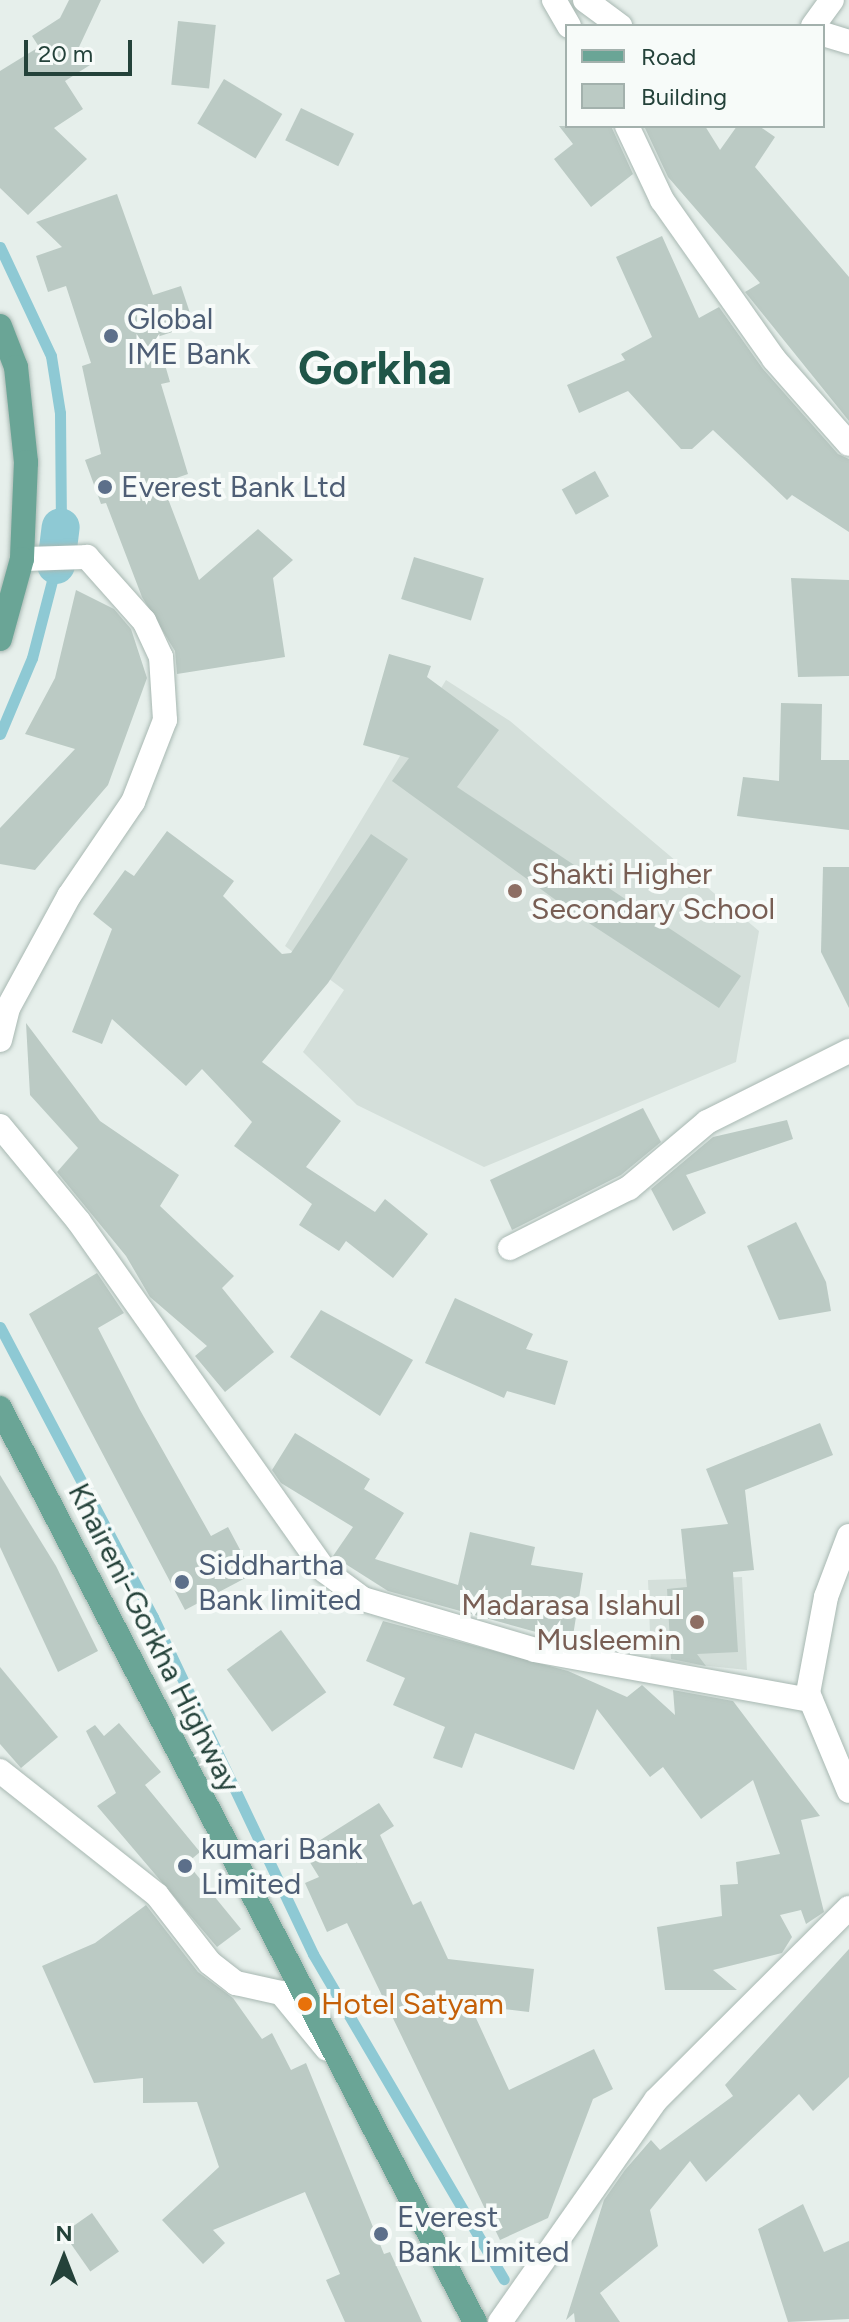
<!DOCTYPE html>
<html>
<head>
<meta charset="utf-8">
<style>
  body { margin:0 }
  #map { position:relative; width:849px; height:2322px; overflow:hidden; background:#e6efeb; font-family:Figtree,sans-serif }
  div>[style] { position:absolute }
  .built>* { inset:0; background:#d4dfda }
  .stream>* { height:11px; margin:-5.5px; padding:0 5.5px; transform-origin:5.5px; border-radius:5.5px; background:#8ec9d4 }
  .canal>* { height:38px; margin:-19px; padding:0 19px; transform-origin:19px; border-radius:19px; background:#8ec9d4 }
  .building>* { inset:0; background:#bbcac4; transform-origin:0 0 }
  .roads { filter:drop-shadow(0 0 2px #a8b8b2) drop-shadow(0 0 2px #a8b8b2) }
  .minor>* { height:24px; margin:-12px; padding:0 12px; transform-origin:12px; border-radius:12px; background:#fff }
  .major>* { height:24px; margin:-12px; padding:0 12px; transform-origin:12px; border-radius:12px; background:#6aa596 }
  .dots>* { width:22px; height:22px; translate:-50% -50%; box-sizing:border-box; border:4px solid #f7fbf9; border-radius:50% }
  span { translate:-50% -50%; white-space:nowrap; text-align:center; line-height:1.15; -webkit-text-stroke:8px #f7fbf9; paint-order:stroke }
  .service-label { font-size:30px; color:#4e5e75 }
  .left { translate:0 -50%; text-align:left }
  .education-label { font-size:30px; color:#785e54 }
  .right { translate:-100% -50%; text-align:right }
  .street-label { font-size:30px; color:#24423a }
  .food-label { font-size:30px; color:#c56008 }
  .town-label { font-size:46px; color:#1f5548; font-weight:700 }
  .legend { position:absolute; left:565px; top:24px; width:260px; height:104px; box-sizing:border-box; background:#f7fbf9; border:2px solid #a3b1ad; margin:0; padding:10px 14px; list-style:none; font-size:24px; color:#24423a }
  .legend li { display:flex; align-items:center; gap:16px; height:40px }
  .legend b { width:40px; border:2px solid #a3b1ad }
  .north { position:absolute; left:24px; top:2218px; width:80px; height:80px; -webkit-text-stroke:6px #f7fbf9; paint-order:stroke; rotate:0deg; font-size:22px; font-weight:700; line-height:32px; text-align:center; color:#24423a }
  .north::after { content:''; display:block; margin:auto; width:28px; height:36px; background:#24423a; clip-path:polygon(50% 0,100% 100%,50% 72%,0 100%) }
  .scale { position:absolute; left:24px; top:40px; width:108px; height:36px; box-sizing:border-box; border:4px solid #24423a; border-top:0; padding-left:10px; font-size:24px; line-height:28px; white-space:nowrap; color:#24423a; -webkit-text-stroke:6px #f7fbf9; paint-order:stroke }
</style>
</head>
<body>
<div id="map">
  <div class="built">
    <i style="clip-path:polygon(446px 680px,510px 721px,759px 931px,736px 1062px,484px 1167px,357px 1105px,303px 1052px,344px 990px,285px 946px)"></i>
    <i style="clip-path:polygon(742px 1577px,747px 1670px,651px 1660px,648px 1580px)"></i>
  </div>
  <div class="stream">
    <i style="left:0;top:247px;width:120px;rotate:64.9deg"></i>
    <i style="left:51px;top:356px;width:58px;rotate:81deg"></i>
    <i style="left:60px;top:413px;width:114px;rotate:89.5deg"></i>
    <i style="left:0;top:734px;width:82px;rotate:-67.2deg"></i>
    <i style="left:32px;top:658px;width:96px;rotate:-75.5deg"></i>
    <i style="left:0;top:1327px;width:328px;rotate:62.2deg"></i>
    <i style="left:153px;top:1617px;width:373px;rotate:64.6deg"></i>
    <i style="left:313px;top:1954px;width:377px;rotate:59.6deg"></i>
  </div>
  <div class="canal">
    <i style="left:56px;top:565px;width:38px;rotate:-83deg"></i>
  </div>
  <div class="building">
    <i style="clip-path:polygon(69px 0,101px 0,79px 47px,90px 65px,65px 81px,83px 109px,54px 128px,87px 159px,28px 215px,0 188px,0 71px,39px 47px,32px 36px,60px 18px)"></i>
    <i style="left:178px;top:21px;width:38px;height:64px;rotate:6deg"></i>
    <i style="left:224px;top:79px;width:68px;height:52px;rotate:31deg"></i>
    <i style="left:301px;top:108px;width:59px;height:36px;rotate:26deg"></i>
    <i style="clip-path:polygon(559px 126px,611px 126px,633px 174px,591px 207px,554px 159px,573px 144px)"></i>
    <i style="clip-path:polygon(644px 126px,705px 126px,720px 150px,737px 126px,759px 126px,775px 137px,755px 167px,849px 277px,849px 421px,745px 292px,760px 283px,668px 177px)"></i>
    <i style="clip-path:polygon(117px 194px,153px 295px,181px 286px,194px 325px,157px 337px,170px 382px,161px 384px,188px 474px,162px 483px,199px 580px,258px 529px,293px 560px,273px 578px,285px 657px,177px 674px,175px 651px,142px 597px,106px 503px,101px 504px,85px 460px,101px 454px,82px 366px,91px 363px,66px 286px,48px 292px,36px 256px,62px 247px,36px 222px)"></i>
    <i style="clip-path:polygon(662px 236px,699px 318px,719px 307px,763px 369px,838px 454px,849px 459px,849px 532px,792px 495px,787px 500px,713px 430px,692px 449px,681px 449px,628px 391px,579px 413px,567px 385px,625px 360px,621px 354px,652px 337px,616px 257px)"></i>
    <i style="left:595px;top:471px;width:29px;height:38px;rotate:61deg"></i>
    <i style="left:414px;top:557px;width:73px;height:44px;rotate:17deg"></i>
    <i style="clip-path:polygon(791px 578px,849px 580px,849px 676px,798px 677px)"></i>
    <i style="clip-path:polygon(76px 590px,114px 609px,131px 629px,147px 678px,108px 785px,35px 870px,0 864px,0 828px,75px 749px,25px 734px,55px 678px)"></i>
    <i style="clip-path:polygon(389px 654px,431px 666px,427px 677px,499px 730px,457px 787px,741px 976px,719px 1008px,575px 914px,392px 781px,409px 758px,363px 745px)"></i>
    <i style="clip-path:polygon(781px 703px,822px 704px,821px 760px,849px 760px,849px 830px,737px 816px,743px 777px,779px 781px)"></i>
    <i style="clip-path:polygon(167px 831px,234px 881px,223px 896px,282px 954px,291px 953px,371px 834px,408px 859px,328px 983px,262px 1062px,341px 1121px,306px 1167px,375px 1212px,385px 1199px,428px 1234px,393px 1278px,346px 1241px,339px 1251px,299px 1225px,312px 1204px,234px 1146px,252px 1122px,202px 1069px,186px 1086px,112px 1019px,102px 1044px,72px 1032px,112px 929px,93px 914px,125px 870px,134px 876px)"></i>
    <i style="clip-path:polygon(823px 867px,849px 867px,849px 1008px,821px 952px)"></i>
    <i style="clip-path:polygon(26px 1023px,100px 1121px,179px 1175px,160px 1206px,234px 1276px,222px 1288px,274px 1352px,225px 1392px,195px 1356px,207px 1346px,150px 1297px,126px 1256px,57px 1172px,78px 1148px,30px 1095px)"></i>
    <i style="clip-path:polygon(643px 1108px,661px 1142px,621px 1175px,512px 1230px,490px 1180px)"></i>
    <i style="clip-path:polygon(787px 1120px,793px 1139px,686px 1175px,706px 1213px,673px 1231px,651px 1189px,713px 1137px)"></i>
    <i style="clip-path:polygon(796px 1222px,826px 1282px,831px 1311px,779px 1320px,747px 1246px)"></i>
    <i style="clip-path:polygon(97px 1273px,124px 1313px,98px 1328px,140px 1410px,211px 1536px,228px 1527px,253px 1574px,185px 1610px,29px 1314px)"></i>
    <i style="clip-path:polygon(455px 1298px,533px 1334px,526px 1349px,568px 1361px,555px 1405px,507px 1391px,504px 1398px,425px 1363px)"></i>
    <i style="clip-path:polygon(321px 1310px,413px 1360px,380px 1416px,290px 1357px)"></i>
    <i style="clip-path:polygon(820px 1423px,833px 1455px,745px 1490px,754px 1570px,733px 1572px,738px 1652px,697px 1654px,706px 1666px,671px 1659px,667px 1589px,687px 1587px,681px 1529px,728px 1524px,706px 1469px)"></i>
    <i style="clip-path:polygon(295px 1433px,370px 1479px,364px 1489px,404px 1513px,375px 1559px,458px 1585px,470px 1532px,535px 1547px,531px 1565px,583px 1573px,572px 1642px,388px 1591px,333px 1556px,353px 1527px,281px 1483px,272px 1470px)"></i>
    <i style="clip-path:polygon(0 1475px,56px 1566px,98px 1651px,58px 1672px,0 1547px)"></i>
    <i style="clip-path:polygon(383px 1621px,568px 1671px,627px 1697px,642px 1685px,675px 1715px,673px 1690px,733px 1701px,820px 1816px,801px 1820px,824px 1912px,806px 1924px,801px 1910px,780px 1915px,792px 1937px,782px 1953px,713px 1970px,737px 1990px,665px 1990px,657px 1927px,722px 1916px,720px 1885px,738px 1884px,736px 1862px,780px 1854px,753px 1780px,701px 1819px,663px 1767px,650px 1777px,597px 1709px,574px 1770px,475px 1733px,462px 1768px,433px 1758px,445px 1727px,393px 1705px,405px 1678px,366px 1661px)"></i>
    <i style="left:281px;top:1630px;width:77px;height:67px;rotate:54deg"></i>
    <i style="clip-path:polygon(0 1667px,58px 1737px,21px 1768px,0 1744px)"></i>
    <i style="clip-path:polygon(119px 1723px,161px 1772px,145px 1785px,200px 1852px,187px 1863px,241px 1929px,217px 1947px,97px 1806px,116px 1793px,86px 1731px,95px 1725px,104px 1736px)"></i>
    <i style="clip-path:polygon(379px 1803px,394px 1826px,380px 1835px,413px 1905px,421px 1901px,448px 1959px,534px 1969px,529px 2012px,470px 2005px,509px 2090px,594px 2049px,613px 2089px,593px 2099px,548px 2218px,500px 2240px,347px 1923px,327px 1932px,305px 1883px,319px 1877px,303px 1851px)"></i>
    <i style="clip-path:polygon(146px 1905px,198px 1972px,233px 1998px,262px 2039px,272px 2033px,291px 2070px,306px 2063px,384px 2254px,390px 2252px,422px 2322px,345px 2322px,326px 2280px,340px 2274px,305px 2192px,213px 2230px,225px 2243px,203px 2264px,162px 2220px,219px 2167px,197px 2102px,143px 2103px,143px 2078px,94px 2083px,42px 1966px,95px 1943px)"></i>
    <i style="clip-path:polygon(849px 1949px,849px 2077px,813px 2111px,799px 2094px,706px 2182px,690px 2161px,650px 2210px,658px 2246px,600px 2293px,620px 2322px,575px 2322px,574px 2313px,566px 2320px,604px 2200px,625px 2170px,651px 2140px,660px 2150px,733px 2096px,725px 2085px)"></i>
    <i style="clip-path:polygon(803px 2204px,824px 2252px,849px 2241px,849px 2319px,788px 2322px,758px 2229px)"></i>
    <i style="left:92px;top:2213px;width:47px;height:35px;rotate:55deg"></i>
  </div>
  <div class="roads">
    <div class="minor">
      <i style="left:554px;top:0;width:30px;rotate:60deg"></i>
      <i style="left:585px;top:0;width:44px;rotate:36.6deg"></i>
      <i style="left:813px;top:26px;width:32px;rotate:-54deg"></i>
      <i style="left:823px;top:34px;width:27px;rotate:17deg"></i>
      <i style="left:627px;top:126px;width:82px;rotate:64.7deg"></i>
      <i style="left:662px;top:200px;width:194px;rotate:54.8deg"></i>
      <i style="left:774px;top:359px;width:113px;rotate:48.6deg"></i>
      <i style="left:0;top:1040px;width:33px;rotate:-76deg"></i>
      <i style="left:8px;top:1008px;width:128px;rotate:-61.4deg"></i>
      <i style="left:69px;top:896px;width:114px;rotate:-55.8deg"></i>
      <i style="left:133px;top:802px;width:88px;rotate:-68.7deg"></i>
      <i style="left:165px;top:720px;width:63px;rotate:-93.6deg"></i>
      <i style="left:161px;top:657px;width:40px;rotate:-115deg"></i>
      <i style="left:144px;top:621px;width:86px;rotate:-131.7deg"></i>
      <i style="left:87px;top:557px;width:65px;rotate:178.2deg"></i>
      <i style="left:0;top:1126px;width:124px;rotate:50.5deg"></i>
      <i style="left:79px;top:1222px;width:427px;rotate:54.8deg"></i>
      <i style="left:325px;top:1571px;width:47px;rotate:36.4deg"></i>
      <i style="left:363px;top:1599px;width:179px;rotate:16.5deg"></i>
      <i style="left:535px;top:1650px;width:280px;rotate:10.3deg"></i>
      <i style="left:510px;top:1248px;width:133px;rotate:-26.8deg"></i>
      <i style="left:629px;top:1188px;width:102px;rotate:-40.2deg"></i>
      <i style="left:707px;top:1122px;width:159px;rotate:-26.6deg"></i>
      <i style="left:849px;top:1536px;width:65px;rotate:110.7deg"></i>
      <i style="left:826px;top:1597px;width:98px;rotate:100.6deg"></i>
      <i style="left:808px;top:1693px;width:106px;rotate:67.3deg"></i>
      <i style="left:0;top:1771px;width:200px;rotate:38.3deg"></i>
      <i style="left:157px;top:1895px;width:86px;rotate:52.1deg"></i>
      <i style="left:210px;top:1963px;width:33px;rotate:38deg"></i>
      <i style="left:236px;top:1983px;width:46px;rotate:12.5deg"></i>
      <i style="left:281px;top:1993px;width:72px;rotate:50.6deg"></i>
      <i style="left:500px;top:2322px;width:271px;rotate:-54.9deg"></i>
      <i style="left:656px;top:2100px;width:272px;rotate:-44.9deg"></i>
    </div>
    <div class="major">
      <i style="left:0;top:326px;width:44px;rotate:68.7deg"></i>
      <i style="left:16px;top:367px;width:96px;rotate:84deg"></i>
      <i style="left:26px;top:462px;width:97px;rotate:92.4deg"></i>
      <i style="left:22px;top:559px;width:83px;rotate:105.4deg"></i>
      <i style="left:0;top:1408px;width:1030px;rotate:62.54deg"></i>
    </div>
  </div>
  <div class="dots">
    <i style="left:111px;top:336px;background:#5c6f8a"></i>
    <i style="left:105px;top:487px;background:#5c6f8a"></i>
    <i style="left:515px;top:891px;background:#8d6e63"></i>
    <i style="left:182px;top:1582px;background:#5c6f8a"></i>
    <i style="left:697px;top:1622px;background:#8d6e63"></i>
    <i style="left:185px;top:1866px;background:#5c6f8a"></i>
    <i style="left:305px;top:2004px;background:#e8710a"></i>
    <i style="left:381px;top:2234px;background:#5c6f8a"></i>
  </div>
  <div class="service-label">
    <span class="left" style="left:127px;top:336px">Global<br>IME Bank</span>
    <span class="left" style="left:121px;top:487px">Everest Bank Ltd</span>
    <span class="left" style="left:198px;top:1582px">Siddhartha<br>Bank limited</span>
    <span class="left" style="left:201px;top:1866px">kumari Bank<br>Limited</span>
    <span class="left" style="left:397px;top:2234px">Everest<br>Bank Limited</span>
  </div>
  <div class="education-label">
    <span class="left" style="left:531px;top:891px">Shakti Higher<br>Secondary School</span>
    <span class="right" style="left:681px;top:1622px">Madarasa Islahul<br>Musleemin</span>
  </div>
  <div class="street-label">
    <span style="left:154px;top:1638px;rotate:63deg">Khaireni-Gorkha Highway</span>
  </div>
  <div class="food-label">
    <span class="left" style="left:321px;top:2004px">Hotel Satyam</span>
  </div>
  <div class="town-label">
    <span style="left:375px;top:368px">Gorkha</span>
  </div>
  <ul class="legend">
  <li><b style="height:10px;background:#6aa596"></b>Road</li>
  <li><b style="height:22px;background:#bbcac4"></b>Building</li>
  </ul>
  <div class="north">N</div>
  <div class="scale">20 m</div>
</div>
</body>
</html>
